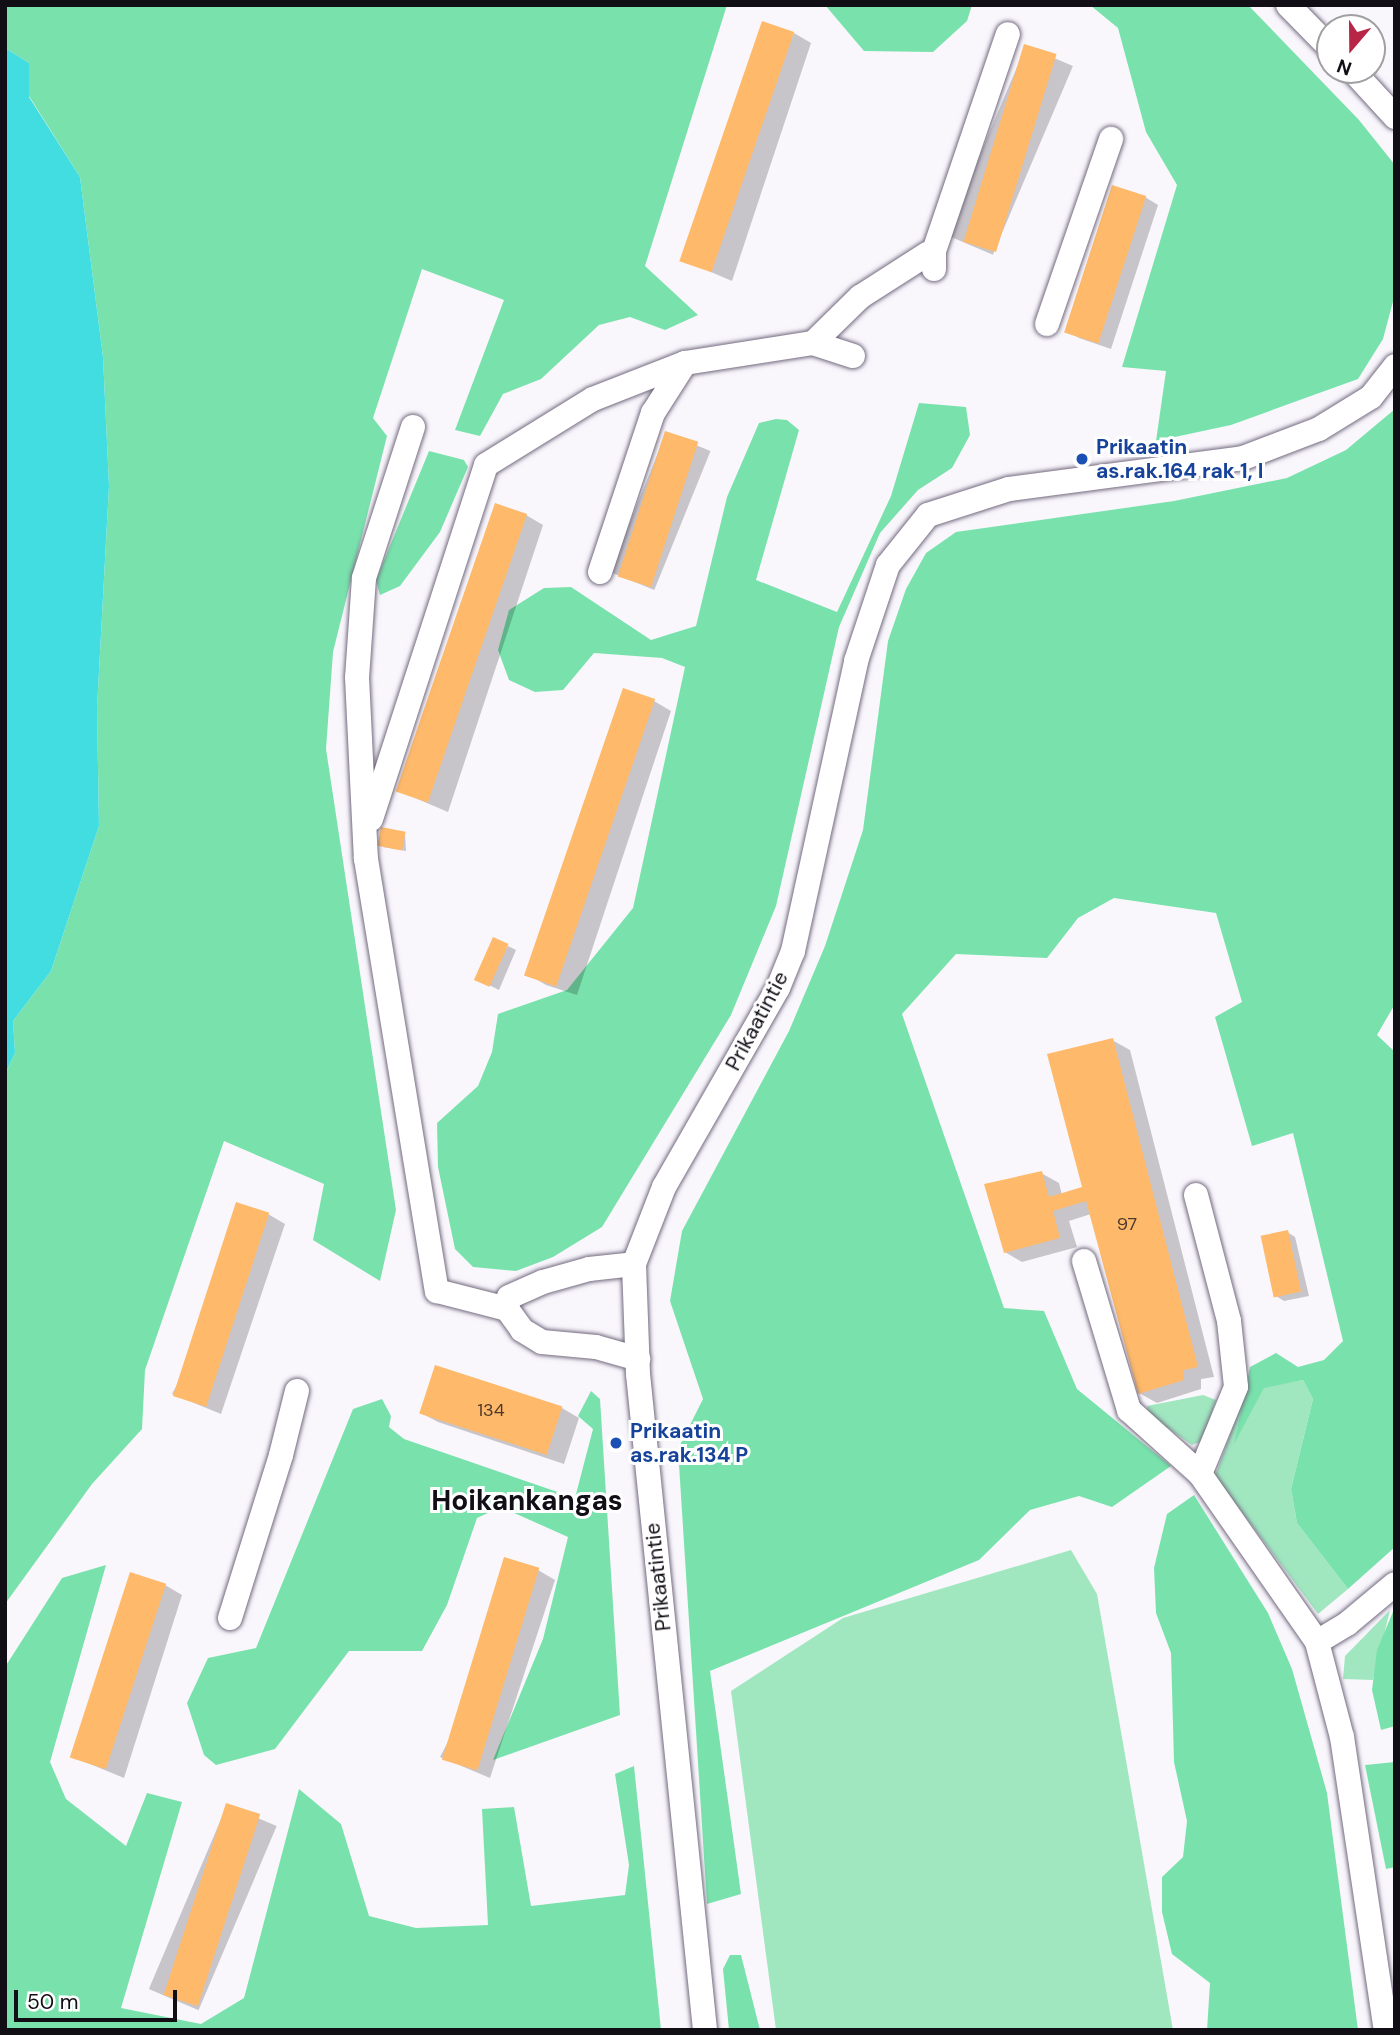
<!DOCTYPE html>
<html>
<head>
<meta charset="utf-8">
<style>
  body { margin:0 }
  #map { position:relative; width:1400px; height:2035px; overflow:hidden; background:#f9f7fc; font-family:"DM Sans",sans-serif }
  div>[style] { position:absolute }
  .green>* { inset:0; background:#a0e7c0 }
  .forest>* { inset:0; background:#79e2ac }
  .water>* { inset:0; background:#41dde1 }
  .shadow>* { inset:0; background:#0003; transform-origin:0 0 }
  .building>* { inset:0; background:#feb96a; transform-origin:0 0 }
  .roads { filter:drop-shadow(0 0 2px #746a80) drop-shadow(0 0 2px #746a80) }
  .minor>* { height:24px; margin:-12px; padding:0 12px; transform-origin:12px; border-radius:12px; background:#fff }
  .dots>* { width:19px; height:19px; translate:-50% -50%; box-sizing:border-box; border:4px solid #fff; border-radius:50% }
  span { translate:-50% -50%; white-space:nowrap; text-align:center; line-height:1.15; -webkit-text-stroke:6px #fff; paint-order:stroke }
  .number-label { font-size:18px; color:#4d392b }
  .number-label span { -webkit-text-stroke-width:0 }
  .transit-label { font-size:21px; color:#164399; font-weight:700 }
  .left { translate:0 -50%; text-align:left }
  .street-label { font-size:21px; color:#120e16 }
  .district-label { font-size:28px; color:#120e16; font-weight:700 }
  .frame { position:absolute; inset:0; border:7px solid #120e16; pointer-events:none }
  .north { position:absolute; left:1316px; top:14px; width:70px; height:70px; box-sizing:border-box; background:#fff; border:2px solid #a09fa2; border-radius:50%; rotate:200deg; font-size:19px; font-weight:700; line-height:28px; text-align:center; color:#120e16 }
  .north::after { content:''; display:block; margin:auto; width:24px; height:32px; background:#b72646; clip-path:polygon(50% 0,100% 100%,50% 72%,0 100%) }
  .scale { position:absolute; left:14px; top:1990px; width:163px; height:32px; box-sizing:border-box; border:4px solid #120e16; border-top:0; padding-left:9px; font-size:21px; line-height:24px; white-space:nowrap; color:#120e16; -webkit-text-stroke:5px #fff; paint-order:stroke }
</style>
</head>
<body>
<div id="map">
  <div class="green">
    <i style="clip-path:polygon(1303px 1380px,1313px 1399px,1291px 1489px,1297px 1523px,1348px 1589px,1318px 1614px,1215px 1476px,1244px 1397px,1235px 1441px,1264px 1387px)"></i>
    <i style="clip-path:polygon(1203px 1395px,1216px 1400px,1202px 1441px,1192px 1445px,1148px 1414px,1147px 1406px)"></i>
    <i style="clip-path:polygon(1071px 1550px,1097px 1594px,1173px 2030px,776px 2030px,731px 1691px,843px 1618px)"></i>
    <i style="clip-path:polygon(1390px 1610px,1373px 1680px,1343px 1679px,1345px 1656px)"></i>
  </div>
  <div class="forest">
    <i style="clip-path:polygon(5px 5px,727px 5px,645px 266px,698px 315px,665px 330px,630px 317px,599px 325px,541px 379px,503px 394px,480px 436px,455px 430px,504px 300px,422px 269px,373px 418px,387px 436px,333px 652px,326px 749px,396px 1210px,380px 1281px,313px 1240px,324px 1184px,224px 1141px,145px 1370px,142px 1429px,92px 1484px,5px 1604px,5px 1074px,15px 1053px,13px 1021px,51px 971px,99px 826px,97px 708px,109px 486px,103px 357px,80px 177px,29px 96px,29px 63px,5px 48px)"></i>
    <i style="clip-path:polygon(825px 5px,972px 5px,967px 21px,933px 52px,864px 51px)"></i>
    <i style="clip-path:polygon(1090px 5px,1248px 5px,1359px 120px,1395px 165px,1395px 294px,1383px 339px,1358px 379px,1231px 425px,1156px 441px,1166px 371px,1122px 367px,1177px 185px,1146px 132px,1118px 28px)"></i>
    <i style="clip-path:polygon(919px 403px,966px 407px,970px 435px,952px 468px,918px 490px,880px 533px,839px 627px,776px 906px,731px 1015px,602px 1227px,553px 1257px,516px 1271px,473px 1267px,455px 1249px,438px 1167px,437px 1123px,478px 1086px,492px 1052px,498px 1014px,567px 990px,633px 908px,685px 667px,662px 658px,594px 653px,563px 690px,535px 692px,509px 680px,498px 650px,509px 610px,544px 588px,571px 587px,651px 640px,696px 626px,727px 497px,759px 423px,776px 419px,787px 420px,799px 430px,756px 580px,837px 612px,891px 496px)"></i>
    <i style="clip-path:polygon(1395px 409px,1395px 1004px,1377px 1035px,1395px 1052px,1395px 1547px,1348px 1589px,1297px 1523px,1291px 1489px,1313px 1399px,1303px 1380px,1264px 1388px,1234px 1444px,1250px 1367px,1276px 1353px,1298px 1367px,1324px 1360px,1343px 1341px,1293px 1133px,1252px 1146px,1215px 1017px,1242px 1002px,1216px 913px,1114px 898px,1078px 918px,1047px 958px,956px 954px,902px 1014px,1004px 1308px,1044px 1311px,1077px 1389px,1171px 1466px,1112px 1507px,1079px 1496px,1030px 1510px,979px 1560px,710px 1671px,741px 1894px,707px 1904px,678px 1449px,703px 1399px,670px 1301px,682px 1231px,789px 1031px,825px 946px,863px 830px,888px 641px,906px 589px,926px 553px,956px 532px,1174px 501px,1287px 478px,1346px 450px)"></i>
    <i style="clip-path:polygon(429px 451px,464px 460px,468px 467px,440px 532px,400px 586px,380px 595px,376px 580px)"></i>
    <i style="clip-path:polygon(591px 1391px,600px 1399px,620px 1715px,493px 1760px,543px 1639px,568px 1537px,501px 1507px,477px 1518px,447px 1605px,422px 1651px,349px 1651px,275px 1749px,216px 1765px,204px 1755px,187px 1703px,208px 1658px,256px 1648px,353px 1409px,382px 1399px,391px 1416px,389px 1427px,404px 1439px,575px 1498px,593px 1429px,578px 1416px)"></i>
    <i style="clip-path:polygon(1194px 1495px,1268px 1613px,1292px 1669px,1327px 1793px,1358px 2030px,1207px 2030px,1210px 1983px,1172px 1954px,1162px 1912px,1162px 1877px,1183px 1857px,1187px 1821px,1174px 1762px,1171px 1653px,1156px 1613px,1154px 1568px,1167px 1514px)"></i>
    <i style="clip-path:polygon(106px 1565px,50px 1762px,66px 1799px,126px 1846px,147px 1793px,182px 1802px,121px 2008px,201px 2024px,244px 1998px,299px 1789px,341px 1824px,369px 1916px,416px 1928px,488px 1925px,482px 1809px,514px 1807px,531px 1906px,625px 1895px,629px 1865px,615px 1774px,634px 1766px,661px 2030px,5px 2030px,5px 1667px,62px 1578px)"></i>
    <i style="clip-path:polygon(1395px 1607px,1395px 1726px,1381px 1730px,1372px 1690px,1377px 1650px)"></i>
    <i style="clip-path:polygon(1395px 1762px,1395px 1867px,1386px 1869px,1365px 1765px)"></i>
    <i style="clip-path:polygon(730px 1955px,741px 1955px,760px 2030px,729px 2030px,723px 1969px)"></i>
  </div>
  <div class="water">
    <i style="clip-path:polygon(5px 48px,29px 63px,29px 97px,80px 177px,103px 357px,109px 486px,97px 708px,99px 826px,51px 971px,13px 1021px,15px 1053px,5px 1074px)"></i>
  </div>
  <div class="shadow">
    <i style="clip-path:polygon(794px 33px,811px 43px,732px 281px,685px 261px)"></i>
    <i style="left:1026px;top:46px;width:51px;height:205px;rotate:23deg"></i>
    <i style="clip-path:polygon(1145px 197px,1158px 205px,1111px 349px,1079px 338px,1066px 331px)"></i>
    <i style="left:666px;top:433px;width:48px;height:150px;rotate:22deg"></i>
    <i style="clip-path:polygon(526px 515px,543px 525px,448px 812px,401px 792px)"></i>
    <i style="clip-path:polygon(654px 701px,671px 711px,577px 995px,546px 985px,529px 975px)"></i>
    <i style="clip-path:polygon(405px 834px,406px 851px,383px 847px)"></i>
    <i style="clip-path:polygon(508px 946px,516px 950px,499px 990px,485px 983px)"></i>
    <i style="clip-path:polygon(1112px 1040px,1130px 1050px,1214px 1377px,1201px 1379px,1201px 1389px,1157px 1403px,1139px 1393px,1091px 1214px,1069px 1221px,1077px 1247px,1022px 1262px,1005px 1252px,1041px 1173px,1059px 1183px,1062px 1195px,1084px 1189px)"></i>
    <i style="clip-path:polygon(268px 1214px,285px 1224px,221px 1414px,172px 1394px)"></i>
    <i style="clip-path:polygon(1287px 1232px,1295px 1237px,1309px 1296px,1284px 1301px,1276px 1296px)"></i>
    <i style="clip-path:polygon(562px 1408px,579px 1418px,564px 1464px,438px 1422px,421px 1413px)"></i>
    <i style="clip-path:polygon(538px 1570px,555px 1580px,490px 1778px,440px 1757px)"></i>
    <i style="clip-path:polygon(165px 1585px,182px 1595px,124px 1778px,73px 1757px)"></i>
    <i style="left:227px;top:1805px;width:54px;height:200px;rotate:23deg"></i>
  </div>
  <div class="building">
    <i style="left:762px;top:21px;width:34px;height:254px;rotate:19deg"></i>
    <i style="left:1024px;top:44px;width:34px;height:207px;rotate:17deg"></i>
    <i style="left:1112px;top:185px;width:36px;height:155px;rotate:18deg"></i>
    <i style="left:665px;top:431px;width:35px;height:153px;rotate:18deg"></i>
    <i style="left:495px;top:503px;width:34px;height:305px;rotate:19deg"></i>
    <i style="left:623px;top:688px;width:34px;height:304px;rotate:19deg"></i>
    <i style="left:381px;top:827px;width:25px;height:19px;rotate:11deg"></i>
    <i style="left:493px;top:937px;width:17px;height:47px;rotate:24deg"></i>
    <i style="clip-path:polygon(1113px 1038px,1198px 1367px,1184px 1370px,1184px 1380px,1138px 1394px,1086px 1201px,1053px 1211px,1060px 1238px,1004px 1253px,984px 1184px,1042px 1171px,1049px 1197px,1082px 1187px,1047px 1054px)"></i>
    <i style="left:236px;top:1202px;width:35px;height:204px;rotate:18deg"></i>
    <i style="left:1288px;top:1230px;width:63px;height:28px;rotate:78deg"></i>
    <i style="left:435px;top:1365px;width:134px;height:51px;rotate:18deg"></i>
    <i style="left:504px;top:1557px;width:37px;height:212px;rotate:17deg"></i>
    <i style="left:130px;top:1572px;width:38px;height:195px;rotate:18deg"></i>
    <i style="left:226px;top:1803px;width:36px;height:202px;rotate:18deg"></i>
  </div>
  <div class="roads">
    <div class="minor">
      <i style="left:1288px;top:5px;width:60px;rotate:45.7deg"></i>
      <i style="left:1352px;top:70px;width:64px;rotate:47.5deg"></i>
      <i style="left:934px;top:269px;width:18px;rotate:-90deg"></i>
      <i style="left:934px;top:251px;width:229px;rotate:-71.2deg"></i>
      <i style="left:1047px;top:324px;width:196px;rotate:-70.9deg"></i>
      <i style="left:813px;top:343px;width:66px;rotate:-44.4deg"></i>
      <i style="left:860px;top:297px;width:80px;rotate:-32.7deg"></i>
      <i style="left:413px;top:427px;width:159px;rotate:108deg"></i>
      <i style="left:364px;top:578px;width:99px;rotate:94deg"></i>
      <i style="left:357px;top:677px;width:182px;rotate:87.2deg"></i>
      <i style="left:366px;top:859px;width:438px;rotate:80.7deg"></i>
      <i style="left:437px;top:1291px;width:72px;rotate:14.4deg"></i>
      <i style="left:507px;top:1309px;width:26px;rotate:54deg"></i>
      <i style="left:522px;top:1330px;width:23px;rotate:31deg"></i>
      <i style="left:542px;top:1342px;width:54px;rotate:5.3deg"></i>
      <i style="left:596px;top:1347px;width:44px;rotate:15.9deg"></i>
      <i style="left:600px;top:572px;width:168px;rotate:-71.6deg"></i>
      <i style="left:653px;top:413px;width:59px;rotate:-57.4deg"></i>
      <i style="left:371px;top:819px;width:372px;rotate:-72deg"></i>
      <i style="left:486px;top:465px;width:126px;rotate:-31.7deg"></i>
      <i style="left:593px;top:399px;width:99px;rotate:-21.4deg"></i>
      <i style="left:685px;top:363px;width:130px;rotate:-8.9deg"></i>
      <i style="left:813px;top:343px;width:42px;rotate:18deg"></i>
      <i style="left:1196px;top:1195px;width:130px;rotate:75.3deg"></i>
      <i style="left:1229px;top:1321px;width:66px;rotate:83.9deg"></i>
      <i style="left:1236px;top:1387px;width:94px;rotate:112.5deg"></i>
      <i style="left:1084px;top:1261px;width:156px;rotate:73.2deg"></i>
      <i style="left:1129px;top:1410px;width:96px;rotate:42deg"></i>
      <i style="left:1200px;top:1474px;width:205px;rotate:55.1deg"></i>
      <i style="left:1317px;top:1642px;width:35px;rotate:-31deg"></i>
      <i style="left:1347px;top:1624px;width:62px;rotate:-39.8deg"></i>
      <i style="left:507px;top:1309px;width:12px;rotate:-81deg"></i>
      <i style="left:509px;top:1297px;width:37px;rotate:-24deg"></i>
      <i style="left:543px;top:1282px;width:48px;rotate:-15.8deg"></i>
      <i style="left:589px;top:1269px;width:45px;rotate:-6.3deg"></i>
      <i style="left:230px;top:1618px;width:171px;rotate:-72.6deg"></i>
      <i style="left:281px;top:1455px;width:66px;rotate:-76deg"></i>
      <i style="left:1317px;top:1642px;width:98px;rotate:75.3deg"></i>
      <i style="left:1342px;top:1737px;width:296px;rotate:81.5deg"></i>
      <i style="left:705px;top:2030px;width:659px;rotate:-95.83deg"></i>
      <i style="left:638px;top:1374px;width:110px;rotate:-92.1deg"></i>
      <i style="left:634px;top:1264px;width:83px;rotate:-68.7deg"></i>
      <i style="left:664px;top:1187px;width:229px;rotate:-60.2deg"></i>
      <i style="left:778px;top:988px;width:40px;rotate:-68deg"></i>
      <i style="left:793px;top:951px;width:297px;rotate:-77.7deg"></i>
      <i style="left:856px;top:661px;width:101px;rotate:-71.6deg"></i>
      <i style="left:888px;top:565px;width:64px;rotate:-51.3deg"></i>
      <i style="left:928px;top:515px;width:85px;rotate:-17.8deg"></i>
      <i style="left:1009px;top:489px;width:236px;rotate:-7.5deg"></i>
      <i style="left:1243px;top:458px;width:81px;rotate:-20.9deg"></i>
      <i style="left:1319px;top:429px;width:61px;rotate:-31.6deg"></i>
      <i style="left:1371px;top:397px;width:39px;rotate:-52deg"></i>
    </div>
  </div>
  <div class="dots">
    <i style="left:1082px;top:459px;background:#1a4fb4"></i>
    <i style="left:616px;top:1443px;background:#1a4fb4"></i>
  </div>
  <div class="number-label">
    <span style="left:1127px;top:1224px">97</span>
    <span style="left:491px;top:1410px">134</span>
  </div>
  <div class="transit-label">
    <span class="left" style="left:1096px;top:459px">Prikaatin<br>as.rak.164 rak 1, I</span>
    <span class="left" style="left:630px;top:1443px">Prikaatin<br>as.rak.134 P</span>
  </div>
  <div class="street-label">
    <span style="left:757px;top:1021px;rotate:-62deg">Prikaatintie</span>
    <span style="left:658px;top:1577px;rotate:-96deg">Prikaatintie</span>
  </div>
  <div class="district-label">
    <span style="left:527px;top:1501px">Hoikankangas</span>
  </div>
  <div class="frame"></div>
  <div class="north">N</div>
  <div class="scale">50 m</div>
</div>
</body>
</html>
